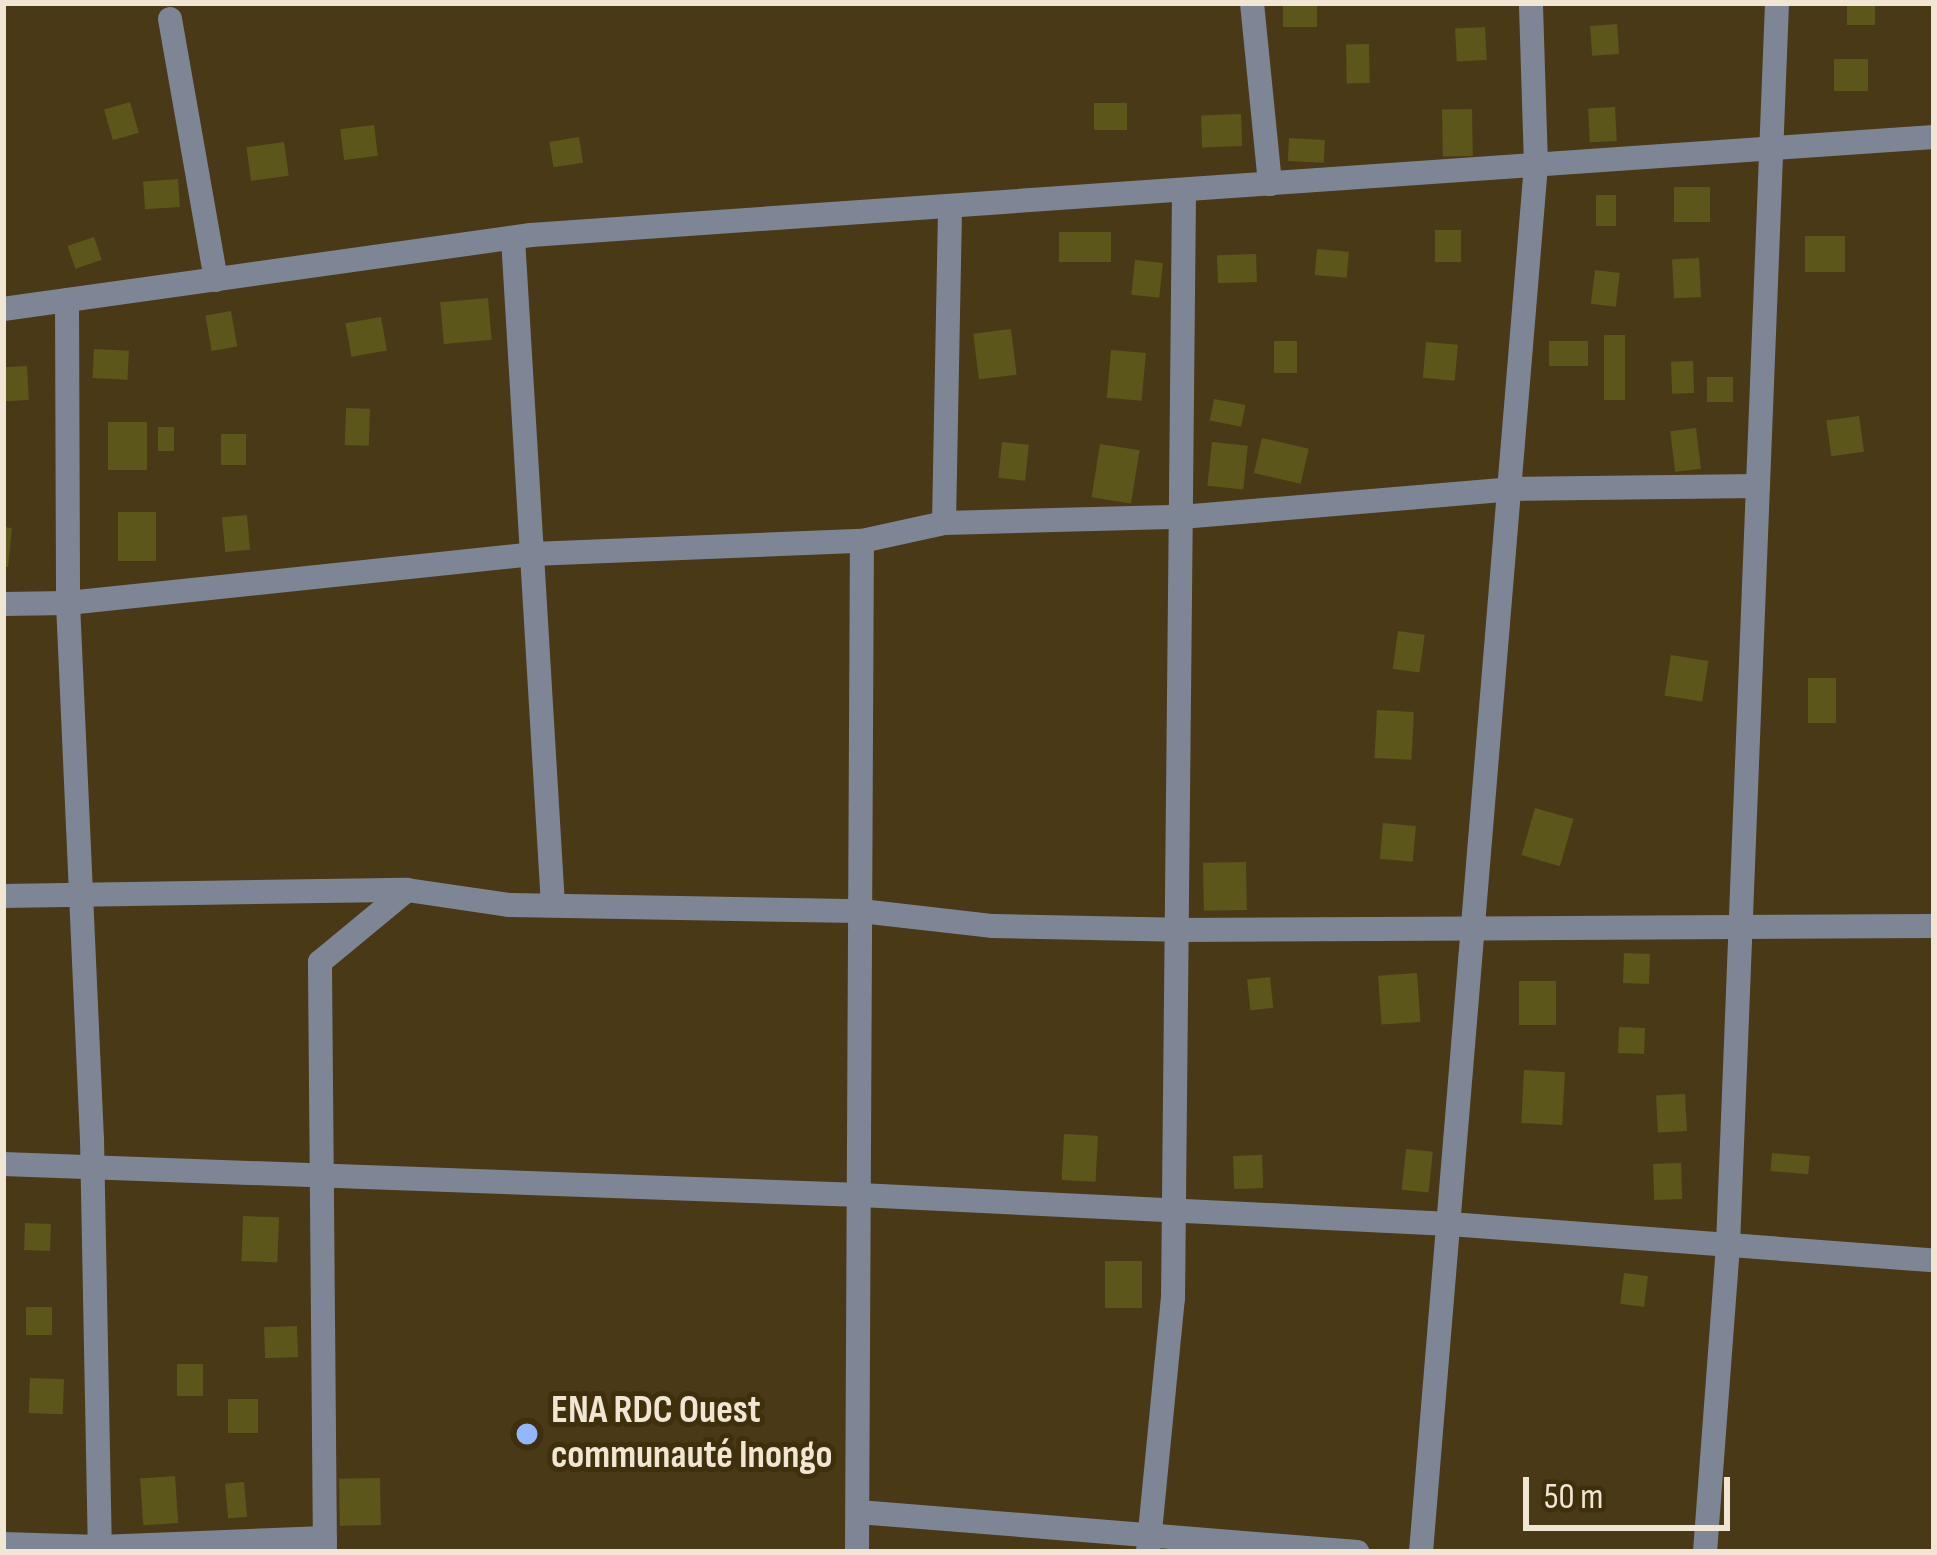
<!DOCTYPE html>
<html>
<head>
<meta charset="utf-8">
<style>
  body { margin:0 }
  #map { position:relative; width:1937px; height:1555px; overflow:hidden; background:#4a3917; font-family:"Sofia Sans Condensed",sans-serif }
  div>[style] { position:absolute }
  .building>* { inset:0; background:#5c561b; transform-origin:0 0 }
  .minor>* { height:24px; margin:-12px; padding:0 12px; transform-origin:12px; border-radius:12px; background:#7e8695 }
  .tertiary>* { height:24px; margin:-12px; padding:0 12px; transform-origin:12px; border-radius:12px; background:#7e8695 }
  .dots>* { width:33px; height:33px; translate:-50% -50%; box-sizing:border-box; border:6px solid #3f2f0c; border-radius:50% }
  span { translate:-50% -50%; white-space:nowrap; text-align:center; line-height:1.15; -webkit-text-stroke:10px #3f2f0c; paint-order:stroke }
  .poi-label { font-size:39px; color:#f1e6d3; font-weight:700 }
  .left { translate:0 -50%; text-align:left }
  .frame { position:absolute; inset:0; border:6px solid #f1e6d3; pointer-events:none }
  .scale { position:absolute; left:1523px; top:1477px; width:207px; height:54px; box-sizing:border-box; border:6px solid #f1e6d3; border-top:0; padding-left:15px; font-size:36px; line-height:42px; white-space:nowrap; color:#f1e6d3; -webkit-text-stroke:9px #3f2f0c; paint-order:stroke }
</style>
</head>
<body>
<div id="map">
  <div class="building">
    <i style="left:1283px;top:3px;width:34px;height:24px"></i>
    <i style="left:1847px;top:3px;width:28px;height:22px"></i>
    <i style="left:1617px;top:24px;width:30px;height:27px;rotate:86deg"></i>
    <i style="left:1485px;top:27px;width:33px;height:30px;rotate:87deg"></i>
    <i style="left:1369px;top:44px;width:39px;height:23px;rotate:89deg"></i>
    <i style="left:1834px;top:59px;width:34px;height:32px"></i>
    <i style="left:130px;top:102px;width:32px;height:27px;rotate:74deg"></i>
    <i style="left:1127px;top:103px;width:27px;height:33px;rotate:90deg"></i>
    <i style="left:1615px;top:107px;width:34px;height:27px;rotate:87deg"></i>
    <i style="left:1472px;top:109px;width:47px;height:30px;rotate:89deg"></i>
    <i style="left:1241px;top:114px;width:32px;height:40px;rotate:88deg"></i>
    <i style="left:374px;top:125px;width:31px;height:34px;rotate:83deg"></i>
    <i style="left:579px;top:137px;width:26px;height:30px;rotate:81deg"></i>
    <i style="left:1289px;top:138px;width:36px;height:23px;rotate:3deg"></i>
    <i style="left:284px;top:142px;width:34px;height:38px;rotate:82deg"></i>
    <i style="left:178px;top:179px;width:28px;height:35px;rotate:86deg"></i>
    <i style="left:1674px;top:187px;width:36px;height:35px"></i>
    <i style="left:1596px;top:195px;width:20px;height:31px"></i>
    <i style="left:1435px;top:230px;width:26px;height:32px"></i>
    <i style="left:1111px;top:232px;width:30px;height:52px;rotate:90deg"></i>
    <i style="left:1805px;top:236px;width:40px;height:36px"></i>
    <i style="left:94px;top:237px;width:24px;height:28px;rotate:71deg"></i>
    <i style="left:1317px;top:249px;width:32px;height:26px;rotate:5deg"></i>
    <i style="left:1256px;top:254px;width:28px;height:39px;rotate:88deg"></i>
    <i style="left:1699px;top:258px;width:39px;height:27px;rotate:87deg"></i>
    <i style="left:1135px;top:260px;width:28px;height:35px;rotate:6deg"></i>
    <i style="left:1595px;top:270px;width:25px;height:34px;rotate:7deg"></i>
    <i style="left:488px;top:298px;width:42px;height:48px;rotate:85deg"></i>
    <i style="left:231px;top:311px;width:36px;height:26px;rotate:80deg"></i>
    <i style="left:381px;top:317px;width:34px;height:36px;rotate:80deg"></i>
    <i style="left:1011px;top:329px;width:46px;height:38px;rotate:83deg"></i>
    <i style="left:1604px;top:335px;width:21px;height:65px"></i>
    <i style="left:1274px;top:341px;width:23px;height:32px"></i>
    <i style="left:1588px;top:341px;width:25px;height:39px;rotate:90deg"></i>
    <i style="left:1426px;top:342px;width:32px;height:36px;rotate:5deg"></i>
    <i style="left:94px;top:349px;width:35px;height:29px;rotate:3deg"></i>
    <i style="left:1111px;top:350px;width:35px;height:48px;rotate:5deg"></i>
    <i style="left:1693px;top:361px;width:32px;height:22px;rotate:88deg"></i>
    <i style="left:27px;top:366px;width:34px;height:24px;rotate:87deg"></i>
    <i style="left:1707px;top:377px;width:26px;height:25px"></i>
    <i style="left:1214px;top:399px;width:32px;height:22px;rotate:11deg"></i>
    <i style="left:346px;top:408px;width:24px;height:37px;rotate:2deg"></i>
    <i style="left:1859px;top:416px;width:36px;height:33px;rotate:82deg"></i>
    <i style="left:108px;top:422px;width:39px;height:48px"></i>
    <i style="left:158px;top:427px;width:16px;height:24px"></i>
    <i style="left:1696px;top:428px;width:41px;height:26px;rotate:83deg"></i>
    <i style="left:221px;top:434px;width:25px;height:31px"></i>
    <i style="left:1262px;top:438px;width:48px;height:36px;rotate:13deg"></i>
    <i style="left:1002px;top:442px;width:27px;height:36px;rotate:6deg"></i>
    <i style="left:1212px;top:442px;width:36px;height:44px;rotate:6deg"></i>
    <i style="left:1100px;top:444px;width:40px;height:54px;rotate:9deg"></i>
    <i style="left:118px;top:512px;width:38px;height:49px"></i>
    <i style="left:247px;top:515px;width:35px;height:25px;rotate:85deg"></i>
    <i style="clip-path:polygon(3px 527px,12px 528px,8px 567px,3px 566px)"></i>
    <i style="left:1398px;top:631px;width:27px;height:38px;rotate:8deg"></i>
    <i style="left:1671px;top:655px;width:38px;height:41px;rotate:9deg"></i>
    <i style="left:1808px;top:678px;width:28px;height:45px"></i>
    <i style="left:1377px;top:710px;width:37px;height:48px;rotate:3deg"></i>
    <i style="left:1535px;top:808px;width:40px;height:49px;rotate:16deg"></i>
    <i style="left:1383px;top:823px;width:33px;height:36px;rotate:5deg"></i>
    <i style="left:1246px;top:862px;width:48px;height:43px;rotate:89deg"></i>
    <i style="left:1624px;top:953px;width:26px;height:30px;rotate:2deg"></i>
    <i style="left:1417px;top:973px;width:49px;height:39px;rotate:86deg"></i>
    <i style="left:1270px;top:977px;width:31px;height:23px;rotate:84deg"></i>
    <i style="left:1519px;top:981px;width:37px;height:44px"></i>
    <i style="left:1619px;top:1027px;width:26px;height:26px;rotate:2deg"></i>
    <i style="left:1524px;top:1070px;width:41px;height:53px;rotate:3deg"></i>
    <i style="left:1685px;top:1094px;width:37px;height:29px;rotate:87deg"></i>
    <i style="left:1064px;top:1134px;width:34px;height:46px;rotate:3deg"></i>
    <i style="left:1406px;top:1149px;width:27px;height:41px;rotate:6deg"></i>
    <i style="left:1772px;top:1153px;width:38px;height:18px;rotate:5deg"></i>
    <i style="left:1262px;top:1155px;width:33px;height:29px;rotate:88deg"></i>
    <i style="left:1681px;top:1163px;width:36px;height:28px;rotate:88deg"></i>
    <i style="left:243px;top:1216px;width:36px;height:45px;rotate:2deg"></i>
    <i style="left:25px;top:1223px;width:26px;height:27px;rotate:2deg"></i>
    <i style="left:1105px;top:1261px;width:37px;height:47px"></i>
    <i style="left:1624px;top:1273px;width:24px;height:31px;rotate:7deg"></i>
    <i style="left:52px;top:1307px;width:28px;height:26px;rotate:90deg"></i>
    <i style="left:297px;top:1326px;width:31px;height:33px;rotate:88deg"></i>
    <i style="left:203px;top:1364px;width:32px;height:26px;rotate:90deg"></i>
    <i style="left:30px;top:1378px;width:34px;height:35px;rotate:2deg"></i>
    <i style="left:228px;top:1399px;width:30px;height:34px"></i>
    <i style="left:175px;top:1476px;width:47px;height:35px;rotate:86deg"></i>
    <i style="left:380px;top:1478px;width:47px;height:41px;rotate:89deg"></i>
    <i style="left:244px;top:1482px;width:35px;height:19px;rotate:85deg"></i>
  </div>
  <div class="minor">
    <i style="left:1252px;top:3px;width:182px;rotate:84.3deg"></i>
    <i style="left:170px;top:19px;width:265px;rotate:80deg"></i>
    <i style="left:513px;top:238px;width:668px;rotate:86.57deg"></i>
    <i style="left:67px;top:300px;width:303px;rotate:89.8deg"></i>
    <i style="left:68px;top:603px;width:467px;rotate:-6deg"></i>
    <i style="left:532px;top:554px;width:330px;rotate:-2.3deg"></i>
    <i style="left:862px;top:541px;width:84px;rotate:-12.4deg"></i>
    <i style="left:944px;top:523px;width:237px;rotate:-1.5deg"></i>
    <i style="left:1181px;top:517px;width:331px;rotate:-4.8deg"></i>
    <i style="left:1511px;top:489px;width:247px;rotate:-0.7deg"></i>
    <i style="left:944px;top:523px;width:317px;rotate:-88.9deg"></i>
    <i style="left:3px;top:604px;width:65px;rotate:-0.9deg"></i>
    <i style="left:68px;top:603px;width:537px;rotate:87.44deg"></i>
    <i style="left:92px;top:1139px;width:413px;rotate:88.9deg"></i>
    <i style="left:3px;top:896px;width:404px;rotate:-0.9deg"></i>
    <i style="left:407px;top:890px;width:104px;rotate:8.3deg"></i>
    <i style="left:510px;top:905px;width:351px;rotate:1deg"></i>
    <i style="left:861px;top:911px;width:133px;rotate:6.5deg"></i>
    <i style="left:993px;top:926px;width:184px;rotate:1.2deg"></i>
    <i style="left:1177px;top:930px;width:757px;rotate:-0.3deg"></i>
    <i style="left:3px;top:1164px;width:858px;rotate:2.07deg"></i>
    <i style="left:860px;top:1195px;width:591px;rotate:2.81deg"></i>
    <i style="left:1450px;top:1224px;width:485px;rotate:4.3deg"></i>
    <i style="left:858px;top:1512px;width:501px;rotate:4.58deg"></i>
    <i style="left:3px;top:1544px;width:97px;rotate:1.8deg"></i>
    <i style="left:100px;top:1547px;width:225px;rotate:-2.3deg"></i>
    <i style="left:325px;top:1552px;width:590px;rotate:-90.49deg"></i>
    <i style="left:320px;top:962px;width:113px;rotate:-39.6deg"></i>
    <i style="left:857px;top:1552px;width:1011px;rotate:-89.72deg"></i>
    <i style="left:1148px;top:1552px;width:254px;rotate:-84.4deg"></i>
    <i style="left:1173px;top:1299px;width:1109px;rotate:-89.43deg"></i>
    <i style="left:1421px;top:1552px;width:1392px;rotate:-85.26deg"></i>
    <i style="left:1536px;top:165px;width:162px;rotate:-91.8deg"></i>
    <i style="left:1705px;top:1552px;width:308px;rotate:-85.7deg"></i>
    <i style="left:1728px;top:1245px;width:1243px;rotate:-87.74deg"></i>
  </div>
  <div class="tertiary">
    <i style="left:3px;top:309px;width:533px;rotate:-7.98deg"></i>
    <i style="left:531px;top:235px;width:1406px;rotate:-4deg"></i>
  </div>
  <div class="dots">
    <i style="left:527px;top:1434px;background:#93b7fd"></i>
  </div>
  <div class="poi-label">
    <span class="left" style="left:551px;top:1434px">ENA RDC Ouest<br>communauté Inongo</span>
  </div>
  <div class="frame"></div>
  <div class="scale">50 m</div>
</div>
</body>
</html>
